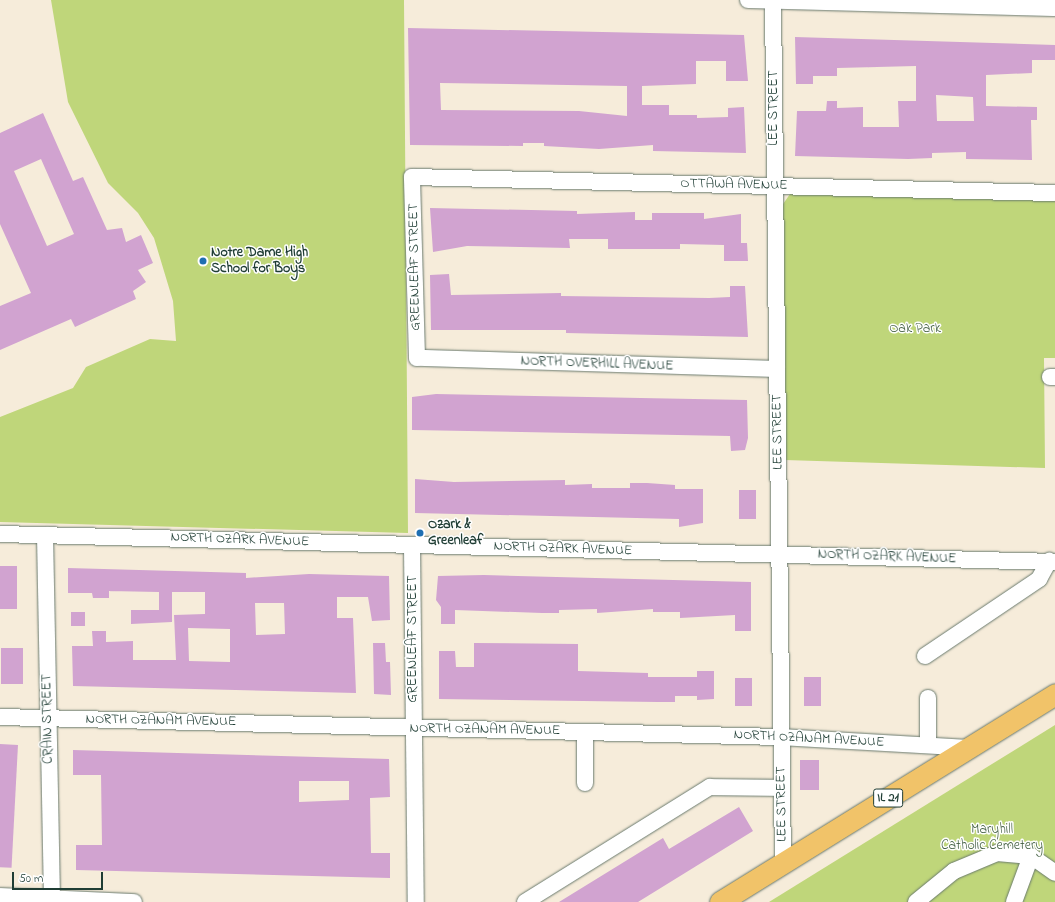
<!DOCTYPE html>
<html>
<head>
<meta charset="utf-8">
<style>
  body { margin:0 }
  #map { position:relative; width:1055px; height:902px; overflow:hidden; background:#f6ecda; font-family:"Indie Flower",sans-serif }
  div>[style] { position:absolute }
  .green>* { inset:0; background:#bfd67a }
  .building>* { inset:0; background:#d1a3d0; transform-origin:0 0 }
  .roads { filter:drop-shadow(0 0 1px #6a7a6e) drop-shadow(0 0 1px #6a7a6e) }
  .minor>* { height:16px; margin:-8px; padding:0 8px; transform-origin:8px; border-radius:8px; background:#fff }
  .major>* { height:21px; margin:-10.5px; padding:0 10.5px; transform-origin:10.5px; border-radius:10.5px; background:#f1c369 }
  .dots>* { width:11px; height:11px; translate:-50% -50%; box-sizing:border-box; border:2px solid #fff; border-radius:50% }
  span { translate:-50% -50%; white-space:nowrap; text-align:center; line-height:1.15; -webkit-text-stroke:3px #fff; paint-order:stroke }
  .shield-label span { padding:1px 3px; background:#fff; border:1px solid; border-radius:3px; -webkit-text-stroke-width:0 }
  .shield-label { font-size:13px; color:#1f3d34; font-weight:700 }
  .street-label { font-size:14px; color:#1f3d34 }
  .poi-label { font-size:14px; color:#1f3d34; font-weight:700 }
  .left { translate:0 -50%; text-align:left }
  .park-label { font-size:14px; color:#476346 }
  .scale { position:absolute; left:12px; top:872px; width:91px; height:18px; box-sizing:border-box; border:2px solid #1f3d34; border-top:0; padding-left:5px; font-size:12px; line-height:14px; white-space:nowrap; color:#1f3d34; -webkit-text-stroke:3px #fff; paint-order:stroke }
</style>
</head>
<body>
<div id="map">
  <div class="green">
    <i style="clip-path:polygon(51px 0,404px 0,408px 533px,0 522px,0 417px,73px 388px,86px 367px,150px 339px,176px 341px,173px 301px,154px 238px,138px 213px,108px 183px,68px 102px)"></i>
    <i style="clip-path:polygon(790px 194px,1055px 199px,1055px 358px,1044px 358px,1045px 468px,785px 460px,781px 207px)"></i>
    <i style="clip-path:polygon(1055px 725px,1055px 902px,769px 902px)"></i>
  </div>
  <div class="building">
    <i style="clip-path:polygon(evenodd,408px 28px,744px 35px,748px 81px,726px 81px,726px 61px,696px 61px,696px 84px,642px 86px,642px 105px,669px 105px,669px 115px,697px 115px,697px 118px,728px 117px,728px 108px,744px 107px,746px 153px,653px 151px,653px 145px,599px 149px,544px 146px,544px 143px,523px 143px,523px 146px,410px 145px,408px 28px,440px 83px,627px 86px,627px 116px,579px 111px,441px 110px,440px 83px)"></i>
    <i style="clip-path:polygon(evenodd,795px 37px,1055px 45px,1055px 60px,1032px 60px,1032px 73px,986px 75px,986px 106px,1037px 107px,1037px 120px,1031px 120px,1032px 160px,966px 159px,966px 152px,932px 153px,932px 158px,908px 159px,795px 156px,797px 111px,826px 111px,827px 101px,837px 101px,837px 108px,863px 107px,863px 127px,899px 127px,898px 101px,916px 101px,916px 66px,837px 68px,837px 76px,813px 76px,813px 84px,796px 84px,795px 37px,936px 95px,973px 97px,974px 121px,937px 121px,936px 95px)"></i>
    <i style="clip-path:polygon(evenodd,43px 113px,73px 181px,83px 177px,107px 230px,122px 228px,126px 242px,141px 235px,153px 263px,138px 270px,146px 282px,133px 291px,136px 299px,75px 327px,71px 319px,0 350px,0 306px,31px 293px,0 224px,0 133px,43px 113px,41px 159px,74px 234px,47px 246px,14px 171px,41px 159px)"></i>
    <i style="clip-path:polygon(430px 208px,577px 211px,577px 214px,635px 212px,635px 220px,652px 220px,652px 213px,704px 213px,704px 219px,741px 214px,741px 243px,747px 243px,748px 261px,724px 261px,724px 245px,680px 244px,680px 249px,608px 249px,608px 239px,569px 239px,570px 248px,467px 246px,433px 252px)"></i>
    <i style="clip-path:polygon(449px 274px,451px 295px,561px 293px,561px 296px,709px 298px,730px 297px,730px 286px,745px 286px,748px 337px,566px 333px,566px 330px,431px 330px,430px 275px)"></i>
    <i style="clip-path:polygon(436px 394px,747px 400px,748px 438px,745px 450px,731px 451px,730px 436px,412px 430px,412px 397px)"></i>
    <i style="clip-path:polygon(415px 479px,454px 482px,565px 480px,565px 485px,592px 484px,592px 488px,630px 488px,630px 483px,647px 483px,675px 485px,675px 489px,703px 489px,703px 523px,679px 527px,679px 519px,415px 513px)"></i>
    <i style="left:739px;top:490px;width:17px;height:29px"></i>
    <i style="left:0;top:566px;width:17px;height:43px"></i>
    <i style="clip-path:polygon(evenodd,68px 568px,246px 573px,246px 578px,309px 574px,389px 576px,390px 620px,372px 621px,368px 597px,337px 597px,337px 618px,353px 618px,356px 693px,73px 686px,72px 646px,93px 646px,92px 631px,106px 631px,106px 642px,133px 641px,133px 660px,176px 660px,174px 615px,205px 614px,205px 592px,172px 592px,172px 622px,131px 624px,131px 610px,159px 610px,159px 592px,109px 591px,109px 598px,93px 598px,92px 593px,68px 593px,68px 568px,255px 603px,284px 603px,285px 634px,256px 635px,255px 603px,68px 568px,188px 628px,230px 629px,230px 662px,189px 661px,188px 628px)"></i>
    <i style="clip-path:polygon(484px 575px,751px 582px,751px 631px,735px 631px,735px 615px,680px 618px,680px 612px,653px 612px,653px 609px,597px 613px,597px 609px,559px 610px,559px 613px,542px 613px,455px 610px,455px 624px,441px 624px,441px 607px,436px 600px,438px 576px)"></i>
    <i style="left:71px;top:612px;width:14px;height:14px"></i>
    <i style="clip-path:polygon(373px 643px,385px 643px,386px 662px,390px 662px,391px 695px,374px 694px)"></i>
    <i style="clip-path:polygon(474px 643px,578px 644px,578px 671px,648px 673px,648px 677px,697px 677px,697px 671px,714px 671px,714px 699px,697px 700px,697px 696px,675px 696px,675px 702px,658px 702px,439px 699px,439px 651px,455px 651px,456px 667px,474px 667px)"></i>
    <i style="left:1px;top:648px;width:22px;height:36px"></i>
    <i style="left:821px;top:677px;width:29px;height:17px;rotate:90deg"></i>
    <i style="left:735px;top:678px;width:17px;height:28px"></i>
    <i style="left:0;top:744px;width:18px;height:123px;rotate:3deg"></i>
    <i style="clip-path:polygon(evenodd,73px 750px,389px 759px,390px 797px,370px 798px,371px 853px,390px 853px,390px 878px,76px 870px,76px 845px,102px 845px,101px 775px,73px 775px,73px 750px,299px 781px,349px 781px,349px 800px,299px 802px,299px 781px)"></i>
    <i style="left:800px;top:760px;width:19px;height:30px"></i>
    <i style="clip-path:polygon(739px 807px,753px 831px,638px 902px,559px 902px,663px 838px,669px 849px)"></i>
  </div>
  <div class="roads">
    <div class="minor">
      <i style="left:748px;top:0;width:307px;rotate:1.5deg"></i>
      <i style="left:773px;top:1px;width:862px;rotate:89.34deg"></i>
      <i style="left:777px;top:369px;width:360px;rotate:-178.2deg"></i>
      <i style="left:417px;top:358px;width:181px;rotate:-91.6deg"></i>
      <i style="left:412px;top:177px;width:643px;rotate:1.43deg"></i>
      <i style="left:1050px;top:377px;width:5px"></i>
      <i style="left:0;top:534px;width:1055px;rotate:1.52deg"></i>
      <i style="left:45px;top:535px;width:367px;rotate:88.9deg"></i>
      <i style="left:412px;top:545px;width:357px;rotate:89.4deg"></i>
      <i style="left:925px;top:656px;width:138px;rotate:-34deg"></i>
      <i style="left:1039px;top:579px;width:21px;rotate:-61deg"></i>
      <i style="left:0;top:717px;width:780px;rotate:1.47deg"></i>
      <i style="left:780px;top:737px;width:189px;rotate:3.3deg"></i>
      <i style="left:928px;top:745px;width:47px;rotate:-90deg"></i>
      <i style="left:585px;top:783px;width:51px;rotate:-90deg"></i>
      <i style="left:0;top:896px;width:134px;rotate:2.6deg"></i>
      <i style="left:525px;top:902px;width:218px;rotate:-31.9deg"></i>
      <i style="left:710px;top:787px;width:71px;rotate:0.8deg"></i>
      <i style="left:916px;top:902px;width:49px;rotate:-39.2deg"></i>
      <i style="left:954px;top:871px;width:47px;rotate:-22.7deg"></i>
      <i style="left:997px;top:853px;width:34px;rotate:5deg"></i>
      <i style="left:1031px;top:856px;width:29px;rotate:35deg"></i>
      <i style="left:1014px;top:902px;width:49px;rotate:-69.7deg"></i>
    </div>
    <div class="major">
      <i style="left:720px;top:902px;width:394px;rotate:-31.8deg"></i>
    </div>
  </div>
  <div class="dots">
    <i style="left:203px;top:261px;background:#1f6fb2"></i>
    <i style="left:420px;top:533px;background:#1f6fb2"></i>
  </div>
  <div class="shield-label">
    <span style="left:888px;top:798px">IL 21</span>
  </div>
  <div class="street-label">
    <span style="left:774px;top:108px;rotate:-90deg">LEE STREET</span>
    <span style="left:734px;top:185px;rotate:1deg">OTTAWA AVENUE</span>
    <span style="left:415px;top:267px;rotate:-91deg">GREENLEAF STREET</span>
    <span style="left:597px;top:364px;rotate:2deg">NORTH OVERHILL AVENUE</span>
    <span style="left:778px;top:432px;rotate:-91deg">LEE STREET</span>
    <span style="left:240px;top:540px;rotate:2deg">NORTH OZARK AVENUE</span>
    <span style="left:563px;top:549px;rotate:2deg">NORTH OZARK AVENUE</span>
    <span style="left:887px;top:557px;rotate:2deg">NORTH OZARK AVENUE</span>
    <span style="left:413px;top:639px;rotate:-90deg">GREENLEAF STREET</span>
    <span style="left:48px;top:719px;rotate:-91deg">CRAIN STREET</span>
    <span style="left:161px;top:721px;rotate:1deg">NORTH OZANAM AVENUE</span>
    <span style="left:485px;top:730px;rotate:1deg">NORTH OZANAM AVENUE</span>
    <span style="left:809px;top:739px;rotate:3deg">NORTH OZANAM AVENUE</span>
    <span style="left:782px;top:804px;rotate:-91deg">LEE STREET</span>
  </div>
  <div class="poi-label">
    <span class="left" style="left:211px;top:261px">Notre Dame High<br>School for Boys</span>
    <span class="left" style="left:428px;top:533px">Ozark &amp;<br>Greenleaf</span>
  </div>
  <div class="park-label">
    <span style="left:915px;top:329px">Oak Park</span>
    <span style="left:992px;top:838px">Maryhill<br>Catholic Cemetery</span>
  </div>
  <div class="scale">50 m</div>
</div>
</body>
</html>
